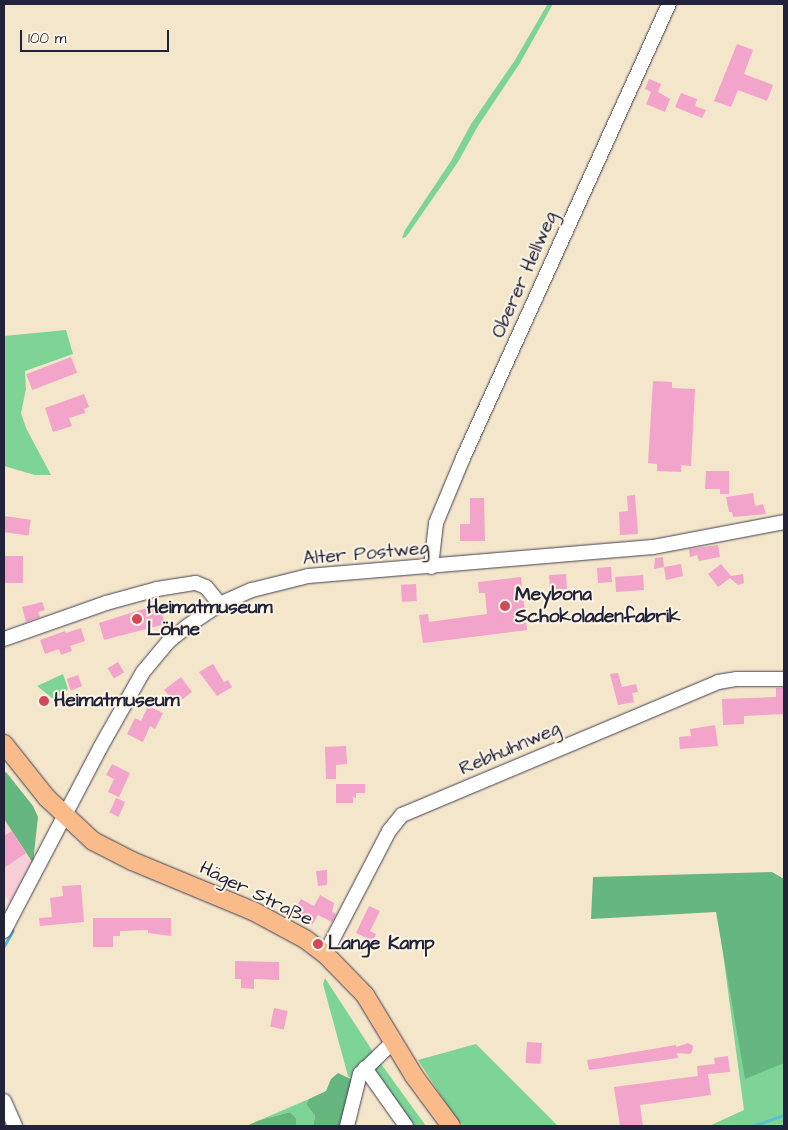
<!DOCTYPE html>
<html>
<head>
<meta charset="utf-8">
<style>
  body { margin:0 }
  #map { position:relative; width:788px; height:1130px; overflow:hidden; background:#f4e6cb; font-family:"Architects Daughter",sans-serif }
  div>[style] { position:absolute }
  .built>* { inset:0; background:#f7cfd5 }
  .green>* { inset:0; background:#7ed497 }
  .forest>* { inset:0; background:#66b680 }
  .stream>* { height:3px; margin:-1.5px; padding:0 1.5px; transform-origin:1.5px; border-radius:1.5px; background:#59bdd7 }
  .building>* { inset:0; background:#f2a4cb; transform-origin:0 0 }
  .roads { filter:drop-shadow(0 0 1px #423f51) drop-shadow(0 0 1px #423f51) }
  .minor>* { height:14px; margin:-7px; padding:0 7px; transform-origin:7px; border-radius:7px; background:#fff }
  .major>* { height:18px; margin:-9px; padding:0 9px; transform-origin:9px; border-radius:9px; background:#fabb8b }
  .dots>* { width:14px; height:14px; translate:-50% -50%; box-sizing:border-box; border:2px solid #fcf5e5; border-radius:50% }
  span { translate:-50% -50%; white-space:nowrap; text-align:center; line-height:1.15; -webkit-text-stroke:4px #fcf5e5; paint-order:stroke }
  .street-label { font-size:19px; color:#22223b }
  .poi-label { font-size:19px; color:#22223b; font-weight:700 }
  .left { translate:0 -50%; text-align:left }
  .frame { position:absolute; inset:0; border:5px solid #22223b; pointer-events:none }
  .scale { position:absolute; left:20px; top:30px; width:149px; height:22px; box-sizing:border-box; border:2px solid #22223b; border-top:0; padding-left:6px; font-size:15px; line-height:18px; white-space:nowrap; color:#22223b; -webkit-text-stroke:4px #fcf5e5; paint-order:stroke }
</style>
</head>
<body>
<div id="map">
  <div class="built">
    <i style="clip-path:polygon(4px 819px,33px 863px,15px 908px,4px 895px)"></i>
  </div>
  <div class="green">
    <i style="clip-path:polygon(553px 4px,520px 63px,478px 126px,458px 162px,406px 237px,402px 238px,405px 230px,451px 161px,471px 124px,515px 60px,547px 5px)"></i>
    <i style="clip-path:polygon(66px 330px,73px 354px,25px 371px,26px 389px,21px 413px,26px 428px,51px 475px,35px 475px,4px 466px,4px 336px)"></i>
    <i style="clip-path:polygon(63px 674px,68px 689px,57px 702px,37px 686px)"></i>
    <i style="clip-path:polygon(784px 897px,784px 1126px,709px 1126px,744px 1110px,717px 909px)"></i>
    <i style="clip-path:polygon(325px 978px,379px 1061px,426px 1126px,400px 1126px,361px 1071px,355px 1081px,348px 1076px,323px 984px)"></i>
    <i style="clip-path:polygon(476px 1044px,558px 1126px,464px 1126px,456px 1119px,418px 1060px)"></i>
    <i style="clip-path:polygon(309px 1099px,306px 1104px,315px 1116px,313px 1126px,296px 1126px,296px 1118px,290px 1112px,260px 1120px)"></i>
  </div>
  <div class="forest">
    <i style="clip-path:polygon(6px 772px,33px 806px,38px 817px,33px 863px,4px 819px,4px 774px)"></i>
    <i style="clip-path:polygon(772px 872px,784px 879px,784px 1063px,745px 1079px,716px 912px,591px 919px,593px 877px)"></i>
    <i style="clip-path:polygon(338px 1073px,355px 1081px,344px 1126px,313px 1126px,315px 1116px,306px 1104px,309px 1099px,326px 1091px,331px 1079px)"></i>
    <i style="clip-path:polygon(290px 1112px,296px 1118px,296px 1126px,246px 1126px,260px 1120px)"></i>
  </div>
  <div class="stream">
    <i style="left:4px;top:946px;width:18px;rotate:-61deg"></i>
    <i style="left:752px;top:1126px;width:34px;rotate:-19deg"></i>
  </div>
  <div class="building">
    <i style="clip-path:polygon(737px 44px,753px 50px,744px 74px,773px 85px,767px 101px,738px 90px,731px 107px,714px 101px)"></i>
    <i style="clip-path:polygon(649px 79px,661px 84px,658px 92px,670px 99px,665px 112px,646px 104px,651px 92px,645px 89px)"></i>
    <i style="clip-path:polygon(681px 93px,697px 99px,695px 106px,706px 110px,702px 118px,675px 107px)"></i>
    <i style="left:71px;top:357px;width:17px;height:48px;rotate:69deg"></i>
    <i style="clip-path:polygon(653px 381px,672px 382px,672px 388px,695px 389px,691px 466px,681px 465px,681px 472px,657px 471px,657px 464px,648px 463px)"></i>
    <i style="clip-path:polygon(84px 394px,89px 407px,84px 409px,85px 413px,69px 418px,72px 426px,53px 432px,45px 408px)"></i>
    <i style="clip-path:polygon(706px 471px,729px 471px,729px 494px,720px 494px,720px 489px,705px 489px)"></i>
    <i style="clip-path:polygon(753px 493px,755px 506px,763px 504px,766px 514px,733px 517px,732px 512px,729px 512px,726px 497px)"></i>
    <i style="clip-path:polygon(635px 495px,638px 534px,620px 535px,619px 512px,628px 511px,627px 496px)"></i>
    <i style="clip-path:polygon(470px 498px,484px 498px,485px 541px,460px 541px,460px 524px,470px 524px)"></i>
    <i style="left:4px;top:516px;width:27px;height:16px;rotate:8deg"></i>
    <i style="clip-path:polygon(718px 545px,720px 557px,699px 561px,697px 555px,690px 557px,689px 549px)"></i>
    <i style="left:4px;top:556px;width:19px;height:27px"></i>
    <i style="clip-path:polygon(663px 557px,664px 567px,681px 564px,683px 576px,666px 580px,664px 567px,654px 569px,655px 558px)"></i>
    <i style="clip-path:polygon(721px 564px,731px 576px,743px 574px,744px 583px,738px 585px,730px 578px,718px 587px,708px 574px)"></i>
    <i style="left:611px;top:567px;width:15px;height:14px;rotate:86deg"></i>
    <i style="left:566px;top:574px;width:15px;height:17px;rotate:86deg"></i>
    <i style="left:643px;top:575px;width:15px;height:28px;rotate:86deg"></i>
    <i style="clip-path:polygon(521px 577px,527px 630px,423px 643px,419px 615px,428px 614px,429px 622px,487px 614px,485px 593px,479px 593px,478px 582px)"></i>
    <i style="left:416px;top:584px;width:17px;height:15px;rotate:87deg"></i>
    <i style="clip-path:polygon(42px 602px,45px 610px,38px 612px,40px 617px,26px 622px,22px 607px)"></i>
    <i style="clip-path:polygon(159px 604px,165px 624px,104px 640px,99px 623px)"></i>
    <i style="clip-path:polygon(81px 628px,85px 641px,70px 646px,72px 651px,61px 655px,59px 649px,45px 654px,40px 640px,65px 631px,66px 633px)"></i>
    <i style="left:118px;top:662px;width:12px;height:12px;rotate:59deg"></i>
    <i style="clip-path:polygon(213px 664px,224px 682px,228px 680px,232px 687px,217px 696px,199px 672px)"></i>
    <i style="clip-path:polygon(618px 673px,622px 687px,636px 684px,638px 692px,632px 693px,634px 702px,618px 705px,610px 674px)"></i>
    <i style="left:78px;top:675px;width:12px;height:12px;rotate:70deg"></i>
    <i style="clip-path:polygon(181px 677px,192px 692px,172px 707px,167px 701px,171px 698px,164px 690px)"></i>
    <i style="clip-path:polygon(776px 688px,784px 688px,784px 714px,744px 716px,744px 724px,723px 725px,722px 699px,776px 697px)"></i>
    <i style="clip-path:polygon(148px 706px,163px 713px,155px 729px,150px 726px,143px 742px,127px 734px,135px 718px,141px 721px)"></i>
    <i style="clip-path:polygon(715px 725px,718px 746px,680px 749px,679px 737px,691px 736px,690px 729px)"></i>
    <i style="clip-path:polygon(346px 746px,347px 764px,336px 765px,336px 779px,326px 779px,325px 747px)"></i>
    <i style="clip-path:polygon(112px 764px,130px 773px,119px 797px,108px 792px,114px 779px,106px 775px)"></i>
    <i style="clip-path:polygon(336px 784px,365px 784px,365px 793px,356px 793px,356px 798px,353px 797px,353px 803px,336px 803px)"></i>
    <i style="left:116px;top:798px;width:10px;height:16px;rotate:24deg"></i>
    <i style="clip-path:polygon(12px 831px,26px 853px,4px 868px,4px 836px)"></i>
    <i style="clip-path:polygon(327px 870px,327px 885px,318px 886px,316px 871px)"></i>
    <i style="clip-path:polygon(81px 885px,84px 922px,40px 926px,39px 918px,52px 917px,50px 898px,63px 896px,62px 886px)"></i>
    <i style="clip-path:polygon(320px 895px,334px 903px,332px 912px,336px 914px,332px 922px,318px 915px,312px 925px,292px 914px,301px 899px,314px 906px)"></i>
    <i style="clip-path:polygon(369px 906px,380px 911px,370px 931px,376px 934px,373px 941px,356px 933px)"></i>
    <i style="clip-path:polygon(93px 918px,171px 918px,171px 936px,148px 933px,148px 930px,120px 931px,120px 936px,113px 936px,113px 947px,93px 947px)"></i>
    <i style="clip-path:polygon(235px 961px,279px 962px,279px 980px,254px 979px,254px 989px,241px 988px,241px 979px,235px 979px)"></i>
    <i style="left:274px;top:1008px;width:14px;height:19px;rotate:12deg"></i>
    <i style="left:527px;top:1042px;width:15px;height:21px;rotate:4deg"></i>
    <i style="clip-path:polygon(688px 1043px,693px 1046px,692px 1052px,690px 1054px,677px 1053px,678px 1058px,589px 1070px,587px 1060px,676px 1045px,676px 1047px)"></i>
    <i style="clip-path:polygon(728px 1056px,730px 1072px,708px 1074px,711px 1095px,640px 1105px,643px 1126px,620px 1126px,614px 1087px,698px 1076px,697px 1066px,715px 1064px,714px 1058px)"></i>
  </div>
  <div class="roads">
    <div class="minor">
      <i style="left:431px;top:567px;width:44px;rotate:-83.5deg"></i>
      <i style="left:436px;top:523px;width:70px;rotate:-67.4deg"></i>
      <i style="left:463px;top:458px;width:499px;rotate:-65.6deg"></i>
      <i style="left:4px;top:639px;width:108px;rotate:-19.4deg"></i>
      <i style="left:106px;top:603px;width:53px;rotate:-15.4deg"></i>
      <i style="left:157px;top:589px;width:39px;rotate:-9deg"></i>
      <i style="left:196px;top:583px;width:11px;rotate:22deg"></i>
      <i style="left:206px;top:587px;width:22px;rotate:51deg"></i>
      <i style="left:4px;top:931px;width:207px;rotate:-62.3deg"></i>
      <i style="left:100px;top:748px;width:87px;rotate:-60.5deg"></i>
      <i style="left:143px;top:672px;width:40px;rotate:-50deg"></i>
      <i style="left:169px;top:641px;width:22px;rotate:-39deg"></i>
      <i style="left:186px;top:627px;width:41px;rotate:-34.1deg"></i>
      <i style="left:220px;top:604px;width:35px;rotate:-24deg"></i>
      <i style="left:252px;top:590px;width:58px;rotate:-14deg"></i>
      <i style="left:308px;top:576px;width:346px;rotate:-4.8deg"></i>
      <i style="left:653px;top:547px;width:133px;rotate:-10.8deg"></i>
      <i style="left:325px;top:954px;width:139px;rotate:-62.5deg"></i>
      <i style="left:389px;top:831px;width:21px;rotate:-51deg"></i>
      <i style="left:402px;top:815px;width:343px;rotate:-22.8deg"></i>
      <i style="left:718px;top:682px;width:18px;rotate:-9deg"></i>
      <i style="left:736px;top:679px;width:48px"></i>
      <i style="left:365px;top:1068px;width:71px;rotate:54.7deg"></i>
      <i style="left:4px;top:1101px;width:27px;rotate:66deg"></i>
      <i style="left:347px;top:1126px;width:54px;rotate:-76deg"></i>
      <i style="left:360px;top:1074px;width:47px;rotate:-44.1deg"></i>
    </div>
    <div class="major">
      <i style="left:4px;top:744px;width:69px;rotate:51.5deg"></i>
      <i style="left:47px;top:798px;width:63px;rotate:43.1deg"></i>
      <i style="left:93px;top:841px;width:44px;rotate:27.1deg"></i>
      <i style="left:132px;top:861px;width:131px;rotate:22.5deg"></i>
      <i style="left:253px;top:911px;width:59px;rotate:28.3deg"></i>
      <i style="left:305px;top:939px;width:25px;rotate:37deg"></i>
      <i style="left:325px;top:954px;width:57px;rotate:45.7deg"></i>
      <i style="left:365px;top:995px;width:95px;rotate:58.8deg"></i>
      <i style="left:414px;top:1076px;width:62px;rotate:53.5deg"></i>
    </div>
  </div>
  <div class="dots">
    <i style="left:505px;top:606px;background:#d1495b"></i>
    <i style="left:137px;top:619px;background:#d1495b"></i>
    <i style="left:44px;top:701px;background:#d1495b"></i>
    <i style="left:318px;top:944px;background:#d1495b"></i>
  </div>
  <div class="street-label">
    <span style="left:525px;top:275px;rotate:-66deg">Oberer Hellweg</span>
    <span style="left:366px;top:554px;rotate:-5deg">Alter Postweg</span>
    <span style="left:510px;top:749px;rotate:-23deg">Rebhuhnweg</span>
    <span style="left:256px;top:894px;rotate:26deg">Häger Straße</span>
  </div>
  <div class="poi-label">
    <span class="left" style="left:515px;top:606px">Meybona<br>Schokoladenfabrik</span>
    <span class="left" style="left:147px;top:619px">Heimatmuseum<br>Löhne</span>
    <span class="left" style="left:54px;top:701px">Heimatmuseum</span>
    <span class="left" style="left:328px;top:944px">Lange Kamp</span>
  </div>
  <div class="frame"></div>
  <div class="scale">100 m</div>
</div>
</body>
</html>
